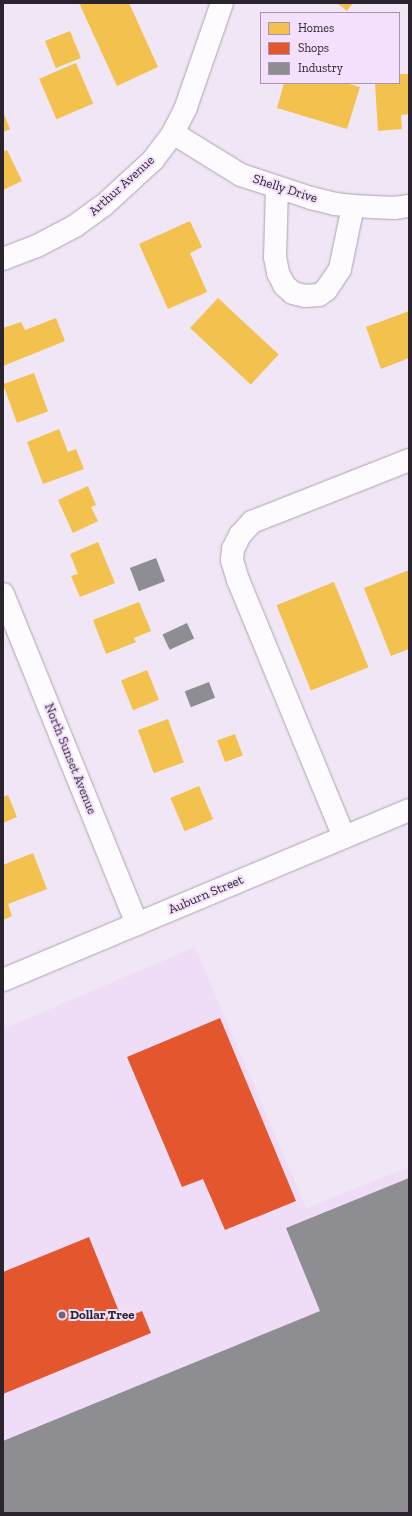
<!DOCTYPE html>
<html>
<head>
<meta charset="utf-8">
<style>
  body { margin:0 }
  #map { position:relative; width:412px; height:1516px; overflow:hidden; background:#f1e6f6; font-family:"Zilla Slab",serif }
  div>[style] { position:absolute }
  .built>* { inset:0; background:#efddf7 }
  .homes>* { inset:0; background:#f2c14e; transform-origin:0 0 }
  .shops>* { inset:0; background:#e4572e }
  .industry>* { inset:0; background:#8d8d92; transform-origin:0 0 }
  .roads { filter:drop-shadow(0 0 1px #aca4b0) drop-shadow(0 0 1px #aca4b0) }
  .minor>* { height:22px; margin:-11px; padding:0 11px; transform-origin:11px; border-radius:11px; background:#fdfbfe }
  .major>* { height:22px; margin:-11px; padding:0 11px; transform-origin:11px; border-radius:11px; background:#fdfbfe }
  .dots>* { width:11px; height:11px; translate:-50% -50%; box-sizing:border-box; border:2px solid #f4e0fc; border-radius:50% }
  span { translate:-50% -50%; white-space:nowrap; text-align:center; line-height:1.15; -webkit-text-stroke:4px #f4e0fc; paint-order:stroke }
  .street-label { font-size:13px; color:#2b242e }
  .poi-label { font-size:13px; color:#2b242e; font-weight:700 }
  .left { translate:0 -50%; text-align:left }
  .frame { position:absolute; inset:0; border:4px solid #2b242e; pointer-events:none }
  .legend { position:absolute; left:260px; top:12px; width:140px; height:72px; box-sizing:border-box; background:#f4e0fc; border:1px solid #a495aa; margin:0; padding:5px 7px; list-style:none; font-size:12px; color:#2b242e }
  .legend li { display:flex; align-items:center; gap:8px; height:20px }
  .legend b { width:20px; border:1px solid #a495aa }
</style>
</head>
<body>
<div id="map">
  <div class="built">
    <i style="clip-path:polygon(195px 947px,306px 1208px,409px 1167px,409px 1513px,3px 1513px,3px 1029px)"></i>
  </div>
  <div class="homes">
    <i style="clip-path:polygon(79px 3px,129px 3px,158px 67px,117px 86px)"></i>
    <i style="clip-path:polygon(337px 3px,353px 3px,347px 11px)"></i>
    <i style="left:70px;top:31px;width:29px;height:27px;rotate:68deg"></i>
    <i style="left:76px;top:63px;width:44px;height:40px;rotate:67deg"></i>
    <i style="clip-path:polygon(399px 74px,409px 74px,409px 114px,401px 115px,402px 129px,378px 131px,375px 83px,399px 83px)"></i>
    <i style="clip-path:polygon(284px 83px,345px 83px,360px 87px,347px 129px,277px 108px)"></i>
    <i style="clip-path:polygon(3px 112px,10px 129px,3px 132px)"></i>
    <i style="clip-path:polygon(7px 150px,22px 181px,3px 190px,3px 152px)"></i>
    <i style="clip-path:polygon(190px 221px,202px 247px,190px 253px,207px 292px,168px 309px,139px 244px)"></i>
    <i style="left:218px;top:298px;width:83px;height:41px;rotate:43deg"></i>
    <i style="clip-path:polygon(409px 311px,409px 358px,381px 369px,366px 327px)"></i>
    <i style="clip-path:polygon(56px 318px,65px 341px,3px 366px,3px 328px,21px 322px,25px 330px)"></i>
    <i style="left:34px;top:373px;width:41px;height:33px;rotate:70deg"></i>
    <i style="clip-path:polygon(59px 429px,68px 452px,76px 449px,84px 469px,43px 484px,27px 442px)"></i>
    <i style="clip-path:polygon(88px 486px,96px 505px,91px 507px,98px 521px,73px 533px,58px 500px)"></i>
    <i style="clip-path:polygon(98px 542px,115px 583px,80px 597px,71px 576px,78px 574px,70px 554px)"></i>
    <i style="clip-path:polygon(409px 570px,409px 649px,391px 656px,364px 588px)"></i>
    <i style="left:334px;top:582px;width:92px;height:62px;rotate:68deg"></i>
    <i style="clip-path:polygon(139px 602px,151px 631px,134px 638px,136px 642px,106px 654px,93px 620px)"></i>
    <i style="left:147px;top:670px;width:32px;height:28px;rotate:68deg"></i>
    <i style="left:168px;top:719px;width:46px;height:32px;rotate:70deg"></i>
    <i style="left:235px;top:734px;width:23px;height:19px;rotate:70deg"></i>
    <i style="left:199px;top:786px;width:36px;height:31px;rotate:67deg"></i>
    <i style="clip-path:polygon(8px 795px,17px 817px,3px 823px,3px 797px)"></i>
    <i style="clip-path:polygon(33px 853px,47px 889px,8px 904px,12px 916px,3px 920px,3px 865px)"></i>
  </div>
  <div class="shops">
    <i style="clip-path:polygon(220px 1018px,296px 1201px,225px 1230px,203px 1179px,182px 1187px,127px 1057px)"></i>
    <i style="clip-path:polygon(89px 1237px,122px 1319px,142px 1311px,151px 1333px,3px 1394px,3px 1272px)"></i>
  </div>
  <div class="industry">
    <i style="left:156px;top:558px;width:25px;height:28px;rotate:69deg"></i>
    <i style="left:187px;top:623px;width:17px;height:27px;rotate:65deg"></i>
    <i style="left:209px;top:682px;width:17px;height:26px;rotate:69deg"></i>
    <i style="clip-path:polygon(409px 1178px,409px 1513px,3px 1513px,3px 1441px,320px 1311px,286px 1228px)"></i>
  </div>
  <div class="roads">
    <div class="minor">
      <i style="left:173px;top:133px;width:80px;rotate:31.7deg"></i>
      <i style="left:241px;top:175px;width:74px;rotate:18.2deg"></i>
      <i style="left:311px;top:198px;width:25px;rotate:14deg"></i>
      <i style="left:335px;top:204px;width:18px;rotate:6deg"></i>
      <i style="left:353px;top:206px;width:41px;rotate:2.8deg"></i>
      <i style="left:394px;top:208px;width:15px;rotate:-8deg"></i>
      <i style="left:277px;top:187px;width:70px;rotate:91.6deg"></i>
      <i style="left:275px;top:257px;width:16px;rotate:79deg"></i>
      <i style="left:278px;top:273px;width:13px;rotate:63deg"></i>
      <i style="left:284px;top:285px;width:12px;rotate:42deg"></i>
      <i style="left:293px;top:293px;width:12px;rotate:14deg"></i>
      <i style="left:305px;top:296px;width:14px;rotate:-4deg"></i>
      <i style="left:319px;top:295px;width:9px;rotate:-36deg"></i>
      <i style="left:326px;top:290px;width:25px;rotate:-56deg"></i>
      <i style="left:340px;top:269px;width:64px;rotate:-78.3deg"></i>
      <i style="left:3px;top:259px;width:36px;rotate:-21deg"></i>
      <i style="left:37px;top:246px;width:43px;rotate:-27.8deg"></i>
      <i style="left:75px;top:226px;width:34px;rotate:-36deg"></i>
      <i style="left:103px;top:206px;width:68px;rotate:-42.6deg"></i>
      <i style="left:153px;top:160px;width:34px;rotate:-53deg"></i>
      <i style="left:173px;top:133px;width:29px;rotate:-63deg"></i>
      <i style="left:186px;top:107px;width:110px;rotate:-70.9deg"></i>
      <i style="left:3px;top:594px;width:356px;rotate:67.9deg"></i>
      <i style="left:344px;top:837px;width:278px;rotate:-112.4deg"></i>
      <i style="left:238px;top:580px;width:21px;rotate:-107deg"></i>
      <i style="left:232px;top:560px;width:11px;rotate:-85deg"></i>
      <i style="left:233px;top:549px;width:16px;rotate:-63deg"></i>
      <i style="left:240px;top:535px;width:18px;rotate:-47deg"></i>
      <i style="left:252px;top:522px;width:169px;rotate:-21.5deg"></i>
    </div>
    <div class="major">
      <i style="left:3px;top:980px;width:440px;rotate:-22.7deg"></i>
    </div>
  </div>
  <div class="dots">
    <i style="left:62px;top:1315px;background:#706874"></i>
  </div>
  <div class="street-label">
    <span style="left:122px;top:186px;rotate:-42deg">Arthur Avenue</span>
    <span style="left:285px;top:189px;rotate:18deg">Shelly Drive</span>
    <span style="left:70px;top:759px;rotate:68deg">North Sunset Avenue</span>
    <span style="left:206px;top:895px;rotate:-23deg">Auburn Street</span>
  </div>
  <div class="poi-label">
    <span class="left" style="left:70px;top:1315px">Dollar Tree</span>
  </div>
  <div class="frame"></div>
  <ul class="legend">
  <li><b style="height:11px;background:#f2c14e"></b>Homes</li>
  <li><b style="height:11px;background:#e4572e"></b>Shops</li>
  <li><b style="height:11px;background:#8d8d92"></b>Industry</li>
  </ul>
</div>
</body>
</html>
